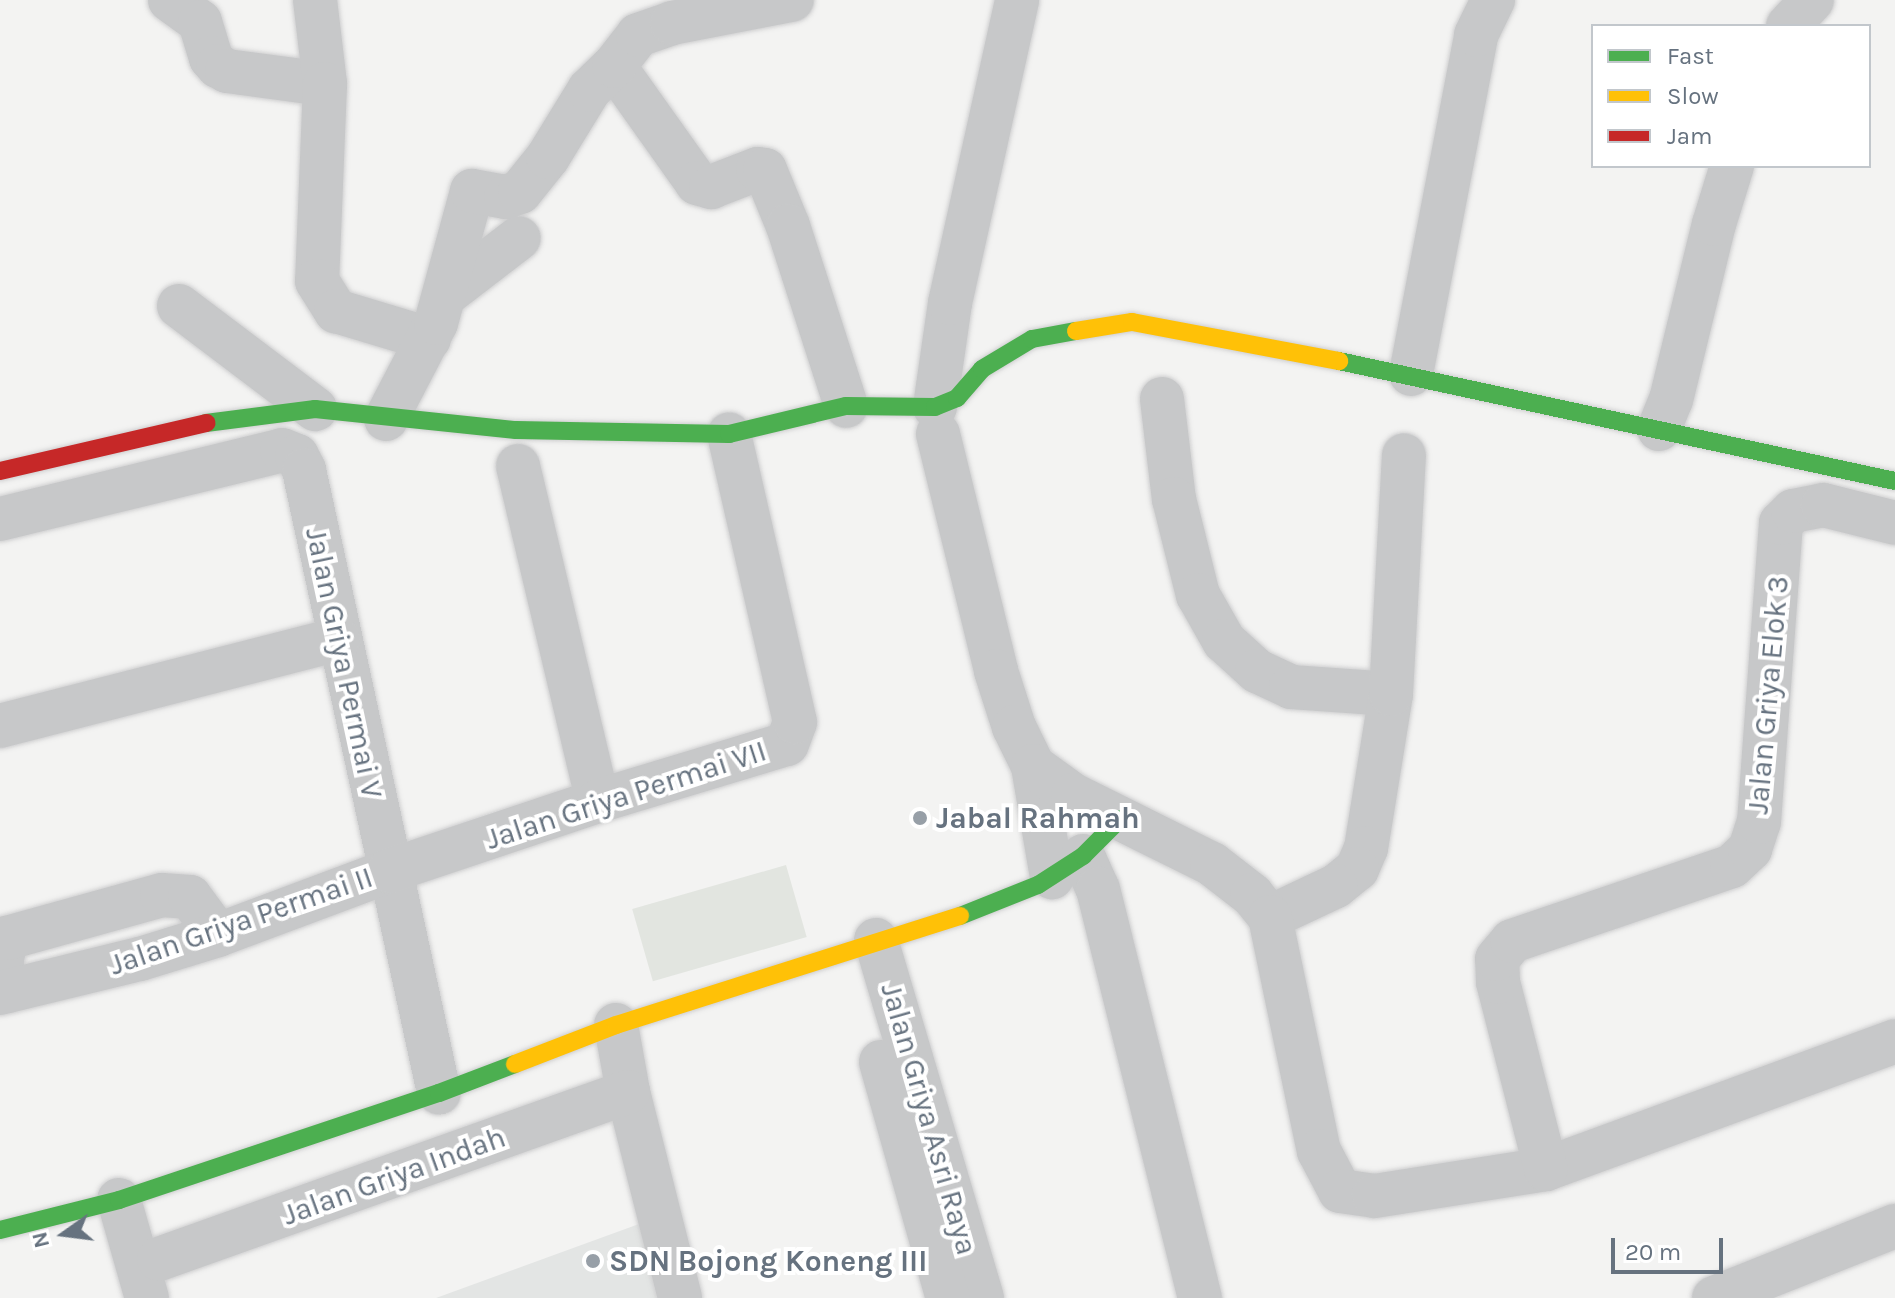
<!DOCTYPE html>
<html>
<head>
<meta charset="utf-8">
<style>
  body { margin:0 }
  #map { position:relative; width:1895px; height:1298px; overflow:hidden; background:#f3f3f2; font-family:Karla,sans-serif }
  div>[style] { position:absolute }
  .built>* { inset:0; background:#e3e5e4 }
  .green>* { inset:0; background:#e2e5e0; transform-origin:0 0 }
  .roads { filter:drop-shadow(0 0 2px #cfcfd0) drop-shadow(0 0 2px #cfcfd0) }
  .street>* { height:44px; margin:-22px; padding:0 22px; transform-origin:22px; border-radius:22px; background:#c7c8c9 }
  .fast>* { height:18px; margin:-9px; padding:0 9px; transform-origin:9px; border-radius:9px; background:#4caf50 }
  .slow>* { height:18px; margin:-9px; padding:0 9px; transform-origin:9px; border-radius:9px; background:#ffc107 }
  .jam>* { height:18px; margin:-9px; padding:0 9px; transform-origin:9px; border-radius:9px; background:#c62828 }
  .dots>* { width:22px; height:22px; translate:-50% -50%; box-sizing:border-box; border:4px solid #fff; border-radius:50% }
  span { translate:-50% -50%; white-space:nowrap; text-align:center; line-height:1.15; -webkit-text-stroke:8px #fff; paint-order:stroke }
  .street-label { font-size:30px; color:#66727f }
  .poi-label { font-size:30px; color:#66727f; font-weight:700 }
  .left { translate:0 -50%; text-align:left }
  .legend { position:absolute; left:1591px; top:24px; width:280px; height:144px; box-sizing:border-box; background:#fff; border:2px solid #c2c7cc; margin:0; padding:10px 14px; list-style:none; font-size:24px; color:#66727f }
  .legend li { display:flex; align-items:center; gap:16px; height:40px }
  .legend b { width:40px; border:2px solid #c2c7cc }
  .north { position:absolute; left:24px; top:1194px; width:80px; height:80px; -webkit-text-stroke:6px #fff; paint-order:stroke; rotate:256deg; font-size:22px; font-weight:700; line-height:32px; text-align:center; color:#66727f }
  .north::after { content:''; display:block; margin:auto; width:28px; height:36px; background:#66727f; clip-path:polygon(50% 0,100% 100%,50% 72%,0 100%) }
  .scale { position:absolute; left:1611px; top:1238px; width:112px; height:36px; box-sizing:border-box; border:4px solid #66727f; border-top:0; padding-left:10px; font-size:24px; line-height:28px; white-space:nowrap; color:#66727f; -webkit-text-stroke:6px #fff; paint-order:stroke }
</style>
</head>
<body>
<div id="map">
  <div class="built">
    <i style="clip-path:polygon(639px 1224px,658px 1298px,436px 1298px)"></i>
  </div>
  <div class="green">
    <i style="left:786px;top:865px;width:75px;height:160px;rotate:74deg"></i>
  </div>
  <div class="roads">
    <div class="street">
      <i style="left:170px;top:0;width:37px;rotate:36deg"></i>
      <i style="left:200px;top:22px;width:38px;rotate:73deg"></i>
      <i style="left:211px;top:58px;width:11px;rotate:49deg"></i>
      <i style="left:218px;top:66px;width:10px;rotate:29deg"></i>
      <i style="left:227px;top:71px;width:99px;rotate:7.6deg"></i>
      <i style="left:315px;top:0;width:85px;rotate:83.2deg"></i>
      <i style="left:325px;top:84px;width:197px;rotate:92.3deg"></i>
      <i style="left:317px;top:281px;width:36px;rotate:58deg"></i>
      <i style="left:336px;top:311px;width:97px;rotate:16.8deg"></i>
      <i style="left:1788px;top:26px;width:35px;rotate:-47deg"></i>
      <i style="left:614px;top:66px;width:143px;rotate:54.6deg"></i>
      <i style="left:697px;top:183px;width:15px;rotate:16deg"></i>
      <i style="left:711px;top:187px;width:50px;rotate:-21deg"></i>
      <i style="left:758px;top:169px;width:7px;rotate:8deg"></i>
      <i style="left:765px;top:170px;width:61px;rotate:67.7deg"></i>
      <i style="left:788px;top:226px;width:189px;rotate:72.1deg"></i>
      <i style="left:445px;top:295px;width:93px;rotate:-37.6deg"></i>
      <i style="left:179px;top:306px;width:171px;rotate:37.1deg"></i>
      <i style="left:1411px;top:374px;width:345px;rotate:-79.1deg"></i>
      <i style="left:1476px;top:35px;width:39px;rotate:-64deg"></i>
      <i style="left:1162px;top:399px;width:101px;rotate:83.2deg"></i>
      <i style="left:1174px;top:499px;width:99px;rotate:76deg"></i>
      <i style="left:1198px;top:595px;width:53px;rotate:60.5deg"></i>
      <i style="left:1224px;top:641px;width:45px;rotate:42.3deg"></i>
      <i style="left:1257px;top:671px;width:38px;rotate:25deg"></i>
      <i style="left:1291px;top:687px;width:100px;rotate:4deg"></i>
      <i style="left:1391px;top:694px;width:156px;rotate:99.2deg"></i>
      <i style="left:1366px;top:848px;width:23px;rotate:113deg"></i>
      <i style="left:1357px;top:869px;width:27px;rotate:141deg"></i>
      <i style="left:1336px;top:886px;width:73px;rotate:154.8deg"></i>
      <i style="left:935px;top:407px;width:105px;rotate:-81.8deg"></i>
      <i style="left:950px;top:303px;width:310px;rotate:-77.5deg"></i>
      <i style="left:386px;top:419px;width:108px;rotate:-62.5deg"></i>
      <i style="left:436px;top:323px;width:137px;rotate:-74.7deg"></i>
      <i style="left:472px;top:191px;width:35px;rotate:10deg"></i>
      <i style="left:506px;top:197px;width:15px;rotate:-20deg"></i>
      <i style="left:520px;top:192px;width:45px;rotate:-51.3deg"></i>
      <i style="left:548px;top:157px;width:79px;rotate:-58.5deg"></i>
      <i style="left:589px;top:90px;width:35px;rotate:-44deg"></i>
      <i style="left:614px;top:66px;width:39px;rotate:-52deg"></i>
      <i style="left:638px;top:35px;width:36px;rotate:-19deg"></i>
      <i style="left:672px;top:23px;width:122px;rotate:-10.9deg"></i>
      <i style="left:1659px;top:429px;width:31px;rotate:-68deg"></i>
      <i style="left:1671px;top:400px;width:181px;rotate:-76.3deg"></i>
      <i style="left:1714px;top:224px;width:61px;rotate:-72.8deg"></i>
      <i style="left:938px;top:434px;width:244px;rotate:76.2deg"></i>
      <i style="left:996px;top:671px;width:59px;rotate:72.2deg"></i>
      <i style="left:1014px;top:727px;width:43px;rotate:64deg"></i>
      <i style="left:1033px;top:766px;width:113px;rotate:80.3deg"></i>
      <i style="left:518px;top:466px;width:344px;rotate:76.6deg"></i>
      <i style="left:0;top:519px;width:290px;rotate:-13.7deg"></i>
      <i style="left:282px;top:450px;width:16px;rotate:22deg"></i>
      <i style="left:297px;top:456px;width:16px;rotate:63deg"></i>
      <i style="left:304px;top:470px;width:637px;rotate:77.77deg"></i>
      <i style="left:1391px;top:694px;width:239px;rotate:-86.9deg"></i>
      <i style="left:0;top:726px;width:349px;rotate:-14.4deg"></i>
      <i style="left:1033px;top:766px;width:49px;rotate:35.9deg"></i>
      <i style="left:1073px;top:795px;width:155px;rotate:26.4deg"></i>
      <i style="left:1212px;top:864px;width:51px;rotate:37.8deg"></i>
      <i style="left:1252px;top:895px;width:28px;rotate:51deg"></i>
      <i style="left:1270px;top:917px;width:239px;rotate:78.2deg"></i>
      <i style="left:1319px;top:1151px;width:45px;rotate:62.3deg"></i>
      <i style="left:1340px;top:1191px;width:34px;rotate:8deg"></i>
      <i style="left:1374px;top:1196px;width:174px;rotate:-8.9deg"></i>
      <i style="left:1546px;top:1169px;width:372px;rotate:-20.1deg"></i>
      <i style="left:1083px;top:856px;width:36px;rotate:66deg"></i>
      <i style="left:1098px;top:889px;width:422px;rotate:76deg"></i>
      <i style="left:876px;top:940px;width:373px;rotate:73.5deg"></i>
      <i style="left:8px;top:991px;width:30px;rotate:-104deg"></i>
      <i style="left:1px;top:962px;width:25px;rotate:-76deg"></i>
      <i style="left:7px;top:938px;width:161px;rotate:-15.5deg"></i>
      <i style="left:162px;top:895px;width:28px;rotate:4deg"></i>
      <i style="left:190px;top:897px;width:47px;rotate:53.6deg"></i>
      <i style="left:0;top:993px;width:144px;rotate:-13.7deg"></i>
      <i style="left:140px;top:959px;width:82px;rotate:-17.1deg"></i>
      <i style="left:218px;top:935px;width:183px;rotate:-20.5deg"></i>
      <i style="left:389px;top:871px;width:220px;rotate:-18.5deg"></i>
      <i style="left:598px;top:801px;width:197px;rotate:-16.8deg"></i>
      <i style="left:787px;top:744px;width:23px;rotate:-70deg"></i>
      <i style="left:795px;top:722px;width:295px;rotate:-102.9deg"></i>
      <i style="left:616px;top:1025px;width:68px;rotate:79.8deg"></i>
      <i style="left:628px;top:1092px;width:212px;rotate:75.8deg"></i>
      <i style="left:881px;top:1062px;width:245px;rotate:74.2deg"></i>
      <i style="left:1546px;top:1169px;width:193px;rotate:-104.4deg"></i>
      <i style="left:1498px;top:982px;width:23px;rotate:-92deg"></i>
      <i style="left:1497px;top:959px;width:23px;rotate:-50deg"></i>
      <i style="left:1512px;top:941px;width:232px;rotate:-18.8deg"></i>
      <i style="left:1732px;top:866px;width:25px;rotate:-43deg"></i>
      <i style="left:1750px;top:849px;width:28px;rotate:-72deg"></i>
      <i style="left:1759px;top:822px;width:300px;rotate:-85.8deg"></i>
      <i style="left:1781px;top:523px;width:17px;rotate:-45deg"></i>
      <i style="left:1793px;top:511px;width:31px;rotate:-11deg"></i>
      <i style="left:1823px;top:505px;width:74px;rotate:14deg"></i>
      <i style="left:119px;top:1200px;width:102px;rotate:74.1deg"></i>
      <i style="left:159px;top:1259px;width:498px;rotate:-19.6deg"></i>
      <i style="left:1714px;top:1298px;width:195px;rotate:-21.7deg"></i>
    </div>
    <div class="fast">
      <i style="left:1339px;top:361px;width:569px;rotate:12.18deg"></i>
      <i style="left:206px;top:423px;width:110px;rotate:-7.3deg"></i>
      <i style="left:315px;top:409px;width:202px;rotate:6deg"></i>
      <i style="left:516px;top:430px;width:213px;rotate:1.1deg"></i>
      <i style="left:729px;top:434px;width:120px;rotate:-13.5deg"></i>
      <i style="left:846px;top:406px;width:89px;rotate:0.6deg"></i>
      <i style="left:935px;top:407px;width:24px;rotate:-22deg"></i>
      <i style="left:957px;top:398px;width:38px;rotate:-49deg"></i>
      <i style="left:982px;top:369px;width:58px;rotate:-31deg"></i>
      <i style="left:1032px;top:339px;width:45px;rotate:-10.3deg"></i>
      <i style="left:960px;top:916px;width:84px;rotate:-21.7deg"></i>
      <i style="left:1038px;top:885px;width:54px;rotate:-32.8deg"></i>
      <i style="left:1083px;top:856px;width:52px;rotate:-45deg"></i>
      <i style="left:0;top:1230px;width:123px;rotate:-14.1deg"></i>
      <i style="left:119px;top:1200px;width:337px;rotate:-18.5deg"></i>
      <i style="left:439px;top:1093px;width:81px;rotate:-20.9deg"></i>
    </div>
    <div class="slow">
      <i style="left:1076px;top:331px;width:57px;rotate:-9.1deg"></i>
      <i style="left:1132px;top:322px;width:211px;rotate:10.7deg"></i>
      <i style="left:515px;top:1064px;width:108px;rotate:-21.1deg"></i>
      <i style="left:616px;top:1025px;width:361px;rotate:-17.6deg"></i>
    </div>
    <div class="jam">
      <i style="left:0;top:471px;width:212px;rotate:-13.1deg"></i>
    </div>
  </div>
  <div class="dots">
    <i style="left:920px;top:818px;background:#979fa7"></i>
    <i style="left:593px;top:1261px;background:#979fa7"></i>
  </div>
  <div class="street-label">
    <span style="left:344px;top:663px;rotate:78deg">Jalan Griya Permai V</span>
    <span style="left:1768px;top:695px;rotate:-85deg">Jalan Griya Elok 3</span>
    <span style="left:626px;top:795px;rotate:-18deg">Jalan Griya Permai VII</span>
    <span style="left:241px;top:921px;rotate:-19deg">Jalan Griya Permai II</span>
    <span style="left:929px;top:1119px;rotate:74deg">Jalan Griya Asri Raya</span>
    <span style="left:394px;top:1176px;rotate:-20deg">Jalan Griya Indah</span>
  </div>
  <div class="poi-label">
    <span class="left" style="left:936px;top:818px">Jabal Rahmah</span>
    <span class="left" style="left:609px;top:1261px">SDN Bojong Koneng III</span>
  </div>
  <ul class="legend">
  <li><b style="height:10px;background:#4caf50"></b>Fast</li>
  <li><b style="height:10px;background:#ffc107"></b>Slow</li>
  <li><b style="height:10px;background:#c62828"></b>Jam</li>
  </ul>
  <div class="north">N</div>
  <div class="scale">20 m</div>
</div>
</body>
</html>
